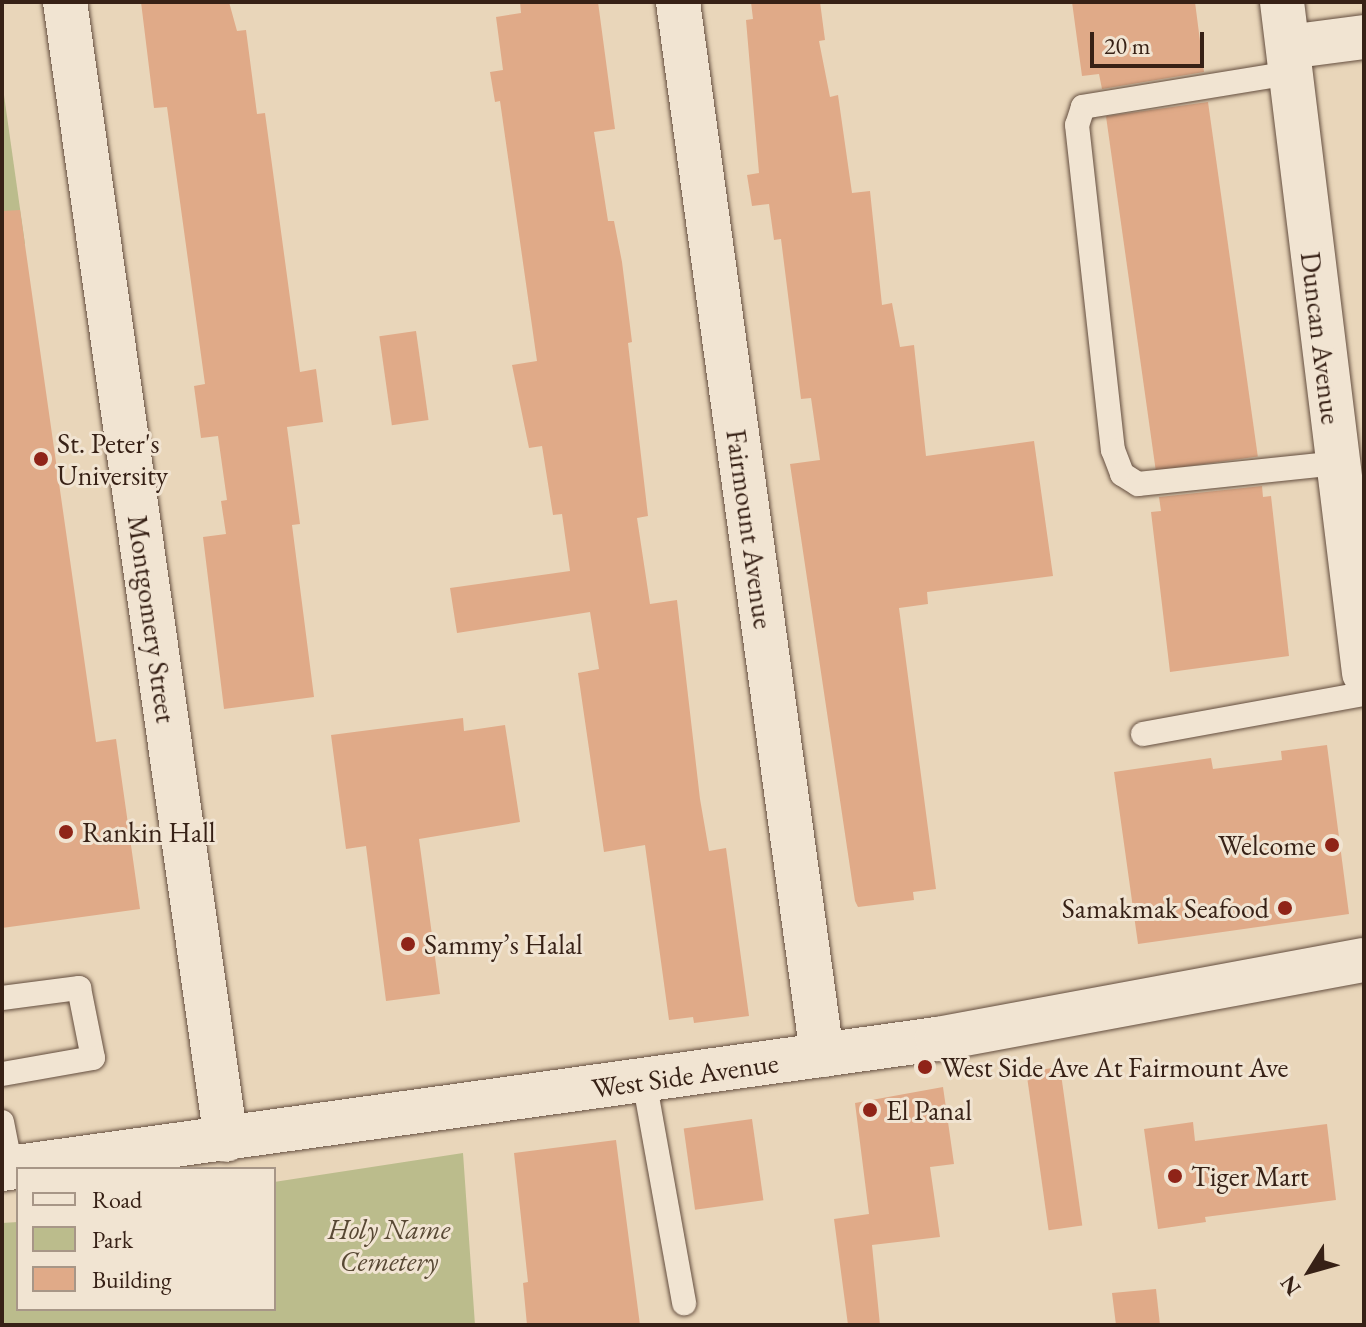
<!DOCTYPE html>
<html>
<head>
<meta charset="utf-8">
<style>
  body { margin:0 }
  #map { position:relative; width:1366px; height:1327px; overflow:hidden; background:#e9d6ba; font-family:"EB Garamond",serif }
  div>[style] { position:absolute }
  .green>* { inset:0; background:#bbbc8c }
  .building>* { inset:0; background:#e0aa88; transform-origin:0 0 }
  .roads { filter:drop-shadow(0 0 2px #644e3f) drop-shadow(0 0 2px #644e3f) }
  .lane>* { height:24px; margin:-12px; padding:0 12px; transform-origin:12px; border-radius:12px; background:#f1e4d2 }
  .street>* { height:44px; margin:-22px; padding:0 22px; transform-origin:22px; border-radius:22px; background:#f1e4d2 }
  .secondary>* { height:44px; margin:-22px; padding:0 22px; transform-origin:22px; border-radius:22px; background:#f1e4d2 }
  .dots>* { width:22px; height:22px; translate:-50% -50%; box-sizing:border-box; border:4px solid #f1e4d2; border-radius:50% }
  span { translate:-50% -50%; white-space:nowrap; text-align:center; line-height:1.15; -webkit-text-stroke:6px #f1e4d2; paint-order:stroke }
  .street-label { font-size:28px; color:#372116 }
  .poi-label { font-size:28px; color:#372116 }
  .left { translate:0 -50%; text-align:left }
  .right { translate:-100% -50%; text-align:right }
  .park-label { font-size:28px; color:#584834; font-style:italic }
  .frame { position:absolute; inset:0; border:4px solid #372116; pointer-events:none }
  .legend { position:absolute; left:16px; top:1167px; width:260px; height:144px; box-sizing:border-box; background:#f1e4d2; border:2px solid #a79687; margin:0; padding:10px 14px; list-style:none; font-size:24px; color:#372116 }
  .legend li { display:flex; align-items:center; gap:16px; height:40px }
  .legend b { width:40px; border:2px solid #a79687 }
  .north { position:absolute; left:1270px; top:1231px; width:80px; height:80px; -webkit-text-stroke:6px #f1e4d2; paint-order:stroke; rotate:233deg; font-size:22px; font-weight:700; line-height:32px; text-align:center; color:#372116 }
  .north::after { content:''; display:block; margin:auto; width:28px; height:36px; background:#372116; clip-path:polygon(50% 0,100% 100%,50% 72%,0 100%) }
  .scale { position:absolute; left:1090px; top:32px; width:114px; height:36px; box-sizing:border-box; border:4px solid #372116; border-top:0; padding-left:10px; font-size:24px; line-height:28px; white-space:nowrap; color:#372116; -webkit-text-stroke:6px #f1e4d2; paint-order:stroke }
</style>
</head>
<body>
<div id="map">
  <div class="green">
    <i style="clip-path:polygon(2px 81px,25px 244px,2px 248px)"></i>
    <i style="clip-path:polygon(463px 1153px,475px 1325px,2px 1325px,2px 1223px,18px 1222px,18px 1309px,274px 1309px,274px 1182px)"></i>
  </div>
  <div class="building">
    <i style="clip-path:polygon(141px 2px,229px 2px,237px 31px,246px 30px,257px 114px,265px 113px,300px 372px,316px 369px,323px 422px,287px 427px,300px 524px,292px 525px,314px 697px,224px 709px,203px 537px,226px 534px,221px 501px,227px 500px,218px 436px,201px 438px,194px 386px,205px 384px,167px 107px,154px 108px)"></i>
    <i style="clip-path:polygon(520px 2px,598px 2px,615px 129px,594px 132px,608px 221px,614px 221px,622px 262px,632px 342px,628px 343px,648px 516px,637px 518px,650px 604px,677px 600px,700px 799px,709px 851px,726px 848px,749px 1016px,694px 1023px,693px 1017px,669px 1020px,645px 845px,604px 852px,578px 673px,599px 669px,590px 612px,457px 633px,450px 588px,570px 571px,562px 514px,553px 515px,542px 446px,529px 448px,512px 365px,537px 361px,500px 101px,495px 102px,490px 72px,503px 70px,496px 17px,521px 13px)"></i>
    <i style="clip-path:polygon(751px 2px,820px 2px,825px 40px,819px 41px,830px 97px,838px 95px,852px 193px,870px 191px,882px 305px,892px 303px,900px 347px,914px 345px,926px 456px,1034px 441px,1053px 576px,927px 592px,928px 604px,899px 608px,936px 889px,913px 892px,914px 900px,858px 907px,855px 901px,790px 464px,820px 460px,811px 398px,801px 399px,781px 239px,774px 240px,769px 204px,752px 206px,747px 175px,759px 173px,746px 20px,753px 19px)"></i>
    <i style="clip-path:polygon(1072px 2px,1195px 2px,1204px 72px,1102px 89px,1099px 74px,1082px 76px)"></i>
    <i style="left:1208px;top:102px;width:358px;height:103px;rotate:82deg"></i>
    <i style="clip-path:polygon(20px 210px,96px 742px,116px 739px,140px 909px,2px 928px,2px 211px)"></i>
    <i style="left:416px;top:331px;width:90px;height:37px;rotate:82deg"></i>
    <i style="clip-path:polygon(1262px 486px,1263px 497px,1271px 496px,1289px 656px,1170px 672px,1151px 512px,1161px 511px,1159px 497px)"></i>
    <i style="clip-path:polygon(463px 718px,464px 731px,505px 725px,520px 822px,419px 839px,440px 994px,386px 1001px,366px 846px,346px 849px,331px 735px)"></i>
    <i style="clip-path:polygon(1327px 745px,1349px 914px,1138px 944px,1114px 772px,1211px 758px,1213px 769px,1282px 760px,1281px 751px)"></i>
    <i style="left:1060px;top:1067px;width:160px;height:34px;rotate:82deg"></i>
    <i style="clip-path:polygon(943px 1087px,954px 1164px,930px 1167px,940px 1237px,872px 1245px,880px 1325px,848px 1325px,834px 1219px,869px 1214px,855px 1103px)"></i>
    <i style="left:752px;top:1119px;width:82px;height:69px;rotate:82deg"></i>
    <i style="clip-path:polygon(1193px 1122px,1195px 1141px,1327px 1124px,1336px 1200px,1205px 1217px,1206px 1222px,1158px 1229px,1144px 1129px)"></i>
    <i style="clip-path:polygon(616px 1140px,640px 1325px,527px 1325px,523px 1283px,528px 1282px,514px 1153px)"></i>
    <i style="clip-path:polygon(1156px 1289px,1160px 1325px,1116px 1325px,1112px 1293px)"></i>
  </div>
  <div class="roads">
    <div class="lane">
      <i style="left:1290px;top:73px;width:210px;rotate:170.7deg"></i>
      <i style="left:1083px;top:107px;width:19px;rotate:108deg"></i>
      <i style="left:1077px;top:125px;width:327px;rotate:83.7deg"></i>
      <i style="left:1113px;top:450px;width:26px;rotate:69deg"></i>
      <i style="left:1122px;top:474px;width:19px;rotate:32deg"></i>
      <i style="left:1138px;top:484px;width:200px;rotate:-6deg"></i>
      <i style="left:1143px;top:734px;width:225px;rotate:-10.3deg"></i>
      <i style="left:2px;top:998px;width:78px;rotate:-7.4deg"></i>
      <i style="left:79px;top:988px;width:71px;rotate:78.7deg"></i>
      <i style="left:93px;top:1058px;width:92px;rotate:170deg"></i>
      <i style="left:644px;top:1080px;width:227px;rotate:79.8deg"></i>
      <i style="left:2px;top:1122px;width:47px;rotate:78.9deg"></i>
    </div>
    <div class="street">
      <i style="left:1288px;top:47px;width:77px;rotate:-7.5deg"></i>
    </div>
    <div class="secondary">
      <i style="left:65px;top:2px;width:1149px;rotate:81.95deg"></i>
      <i style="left:678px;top:2px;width:1063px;rotate:82.21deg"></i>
      <i style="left:1282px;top:2px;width:676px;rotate:83.03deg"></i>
      <i style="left:2px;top:1169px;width:944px;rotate:-7.92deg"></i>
      <i style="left:937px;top:1039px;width:434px;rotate:-10.5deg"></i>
    </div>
  </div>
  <div class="dots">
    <i style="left:41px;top:459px;background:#8f2418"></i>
    <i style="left:66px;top:832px;background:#8f2418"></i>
    <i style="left:1332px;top:845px;background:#8f2418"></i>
    <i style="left:1285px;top:908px;background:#8f2418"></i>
    <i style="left:408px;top:944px;background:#8f2418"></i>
    <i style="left:925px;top:1067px;background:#8f2418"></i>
    <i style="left:870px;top:1110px;background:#8f2418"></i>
    <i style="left:1175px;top:1176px;background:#8f2418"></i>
  </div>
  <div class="street-label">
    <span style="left:1321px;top:338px;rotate:83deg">Duncan Avenue</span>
    <span style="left:750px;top:529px;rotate:82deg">Fairmount Avenue</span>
    <span style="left:152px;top:619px;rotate:82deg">Montgomery Street</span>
    <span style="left:685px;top:1075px;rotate:-8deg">West Side Avenue</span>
  </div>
  <div class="poi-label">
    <span class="left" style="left:57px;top:459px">St. Peter's<br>University</span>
    <span class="left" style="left:82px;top:832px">Rankin Hall</span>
    <span class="right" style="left:1316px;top:845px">Welcome</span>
    <span class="right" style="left:1269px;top:908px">Samakmak Seafood</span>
    <span class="left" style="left:424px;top:944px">Sammy’s Halal</span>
    <span class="left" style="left:941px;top:1067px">West Side Ave At Fairmount Ave</span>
    <span class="left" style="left:886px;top:1110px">El Panal</span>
    <span class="left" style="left:1191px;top:1176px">Tiger Mart</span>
  </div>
  <div class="park-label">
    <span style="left:389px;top:1245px">Holy Name<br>Cemetery</span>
  </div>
  <div class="frame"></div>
  <ul class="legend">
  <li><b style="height:10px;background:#f1e4d2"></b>Road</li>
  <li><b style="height:22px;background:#bbbc8c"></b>Park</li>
  <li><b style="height:22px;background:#e0aa88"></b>Building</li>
  </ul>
  <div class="north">N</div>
  <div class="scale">20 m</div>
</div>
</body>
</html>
